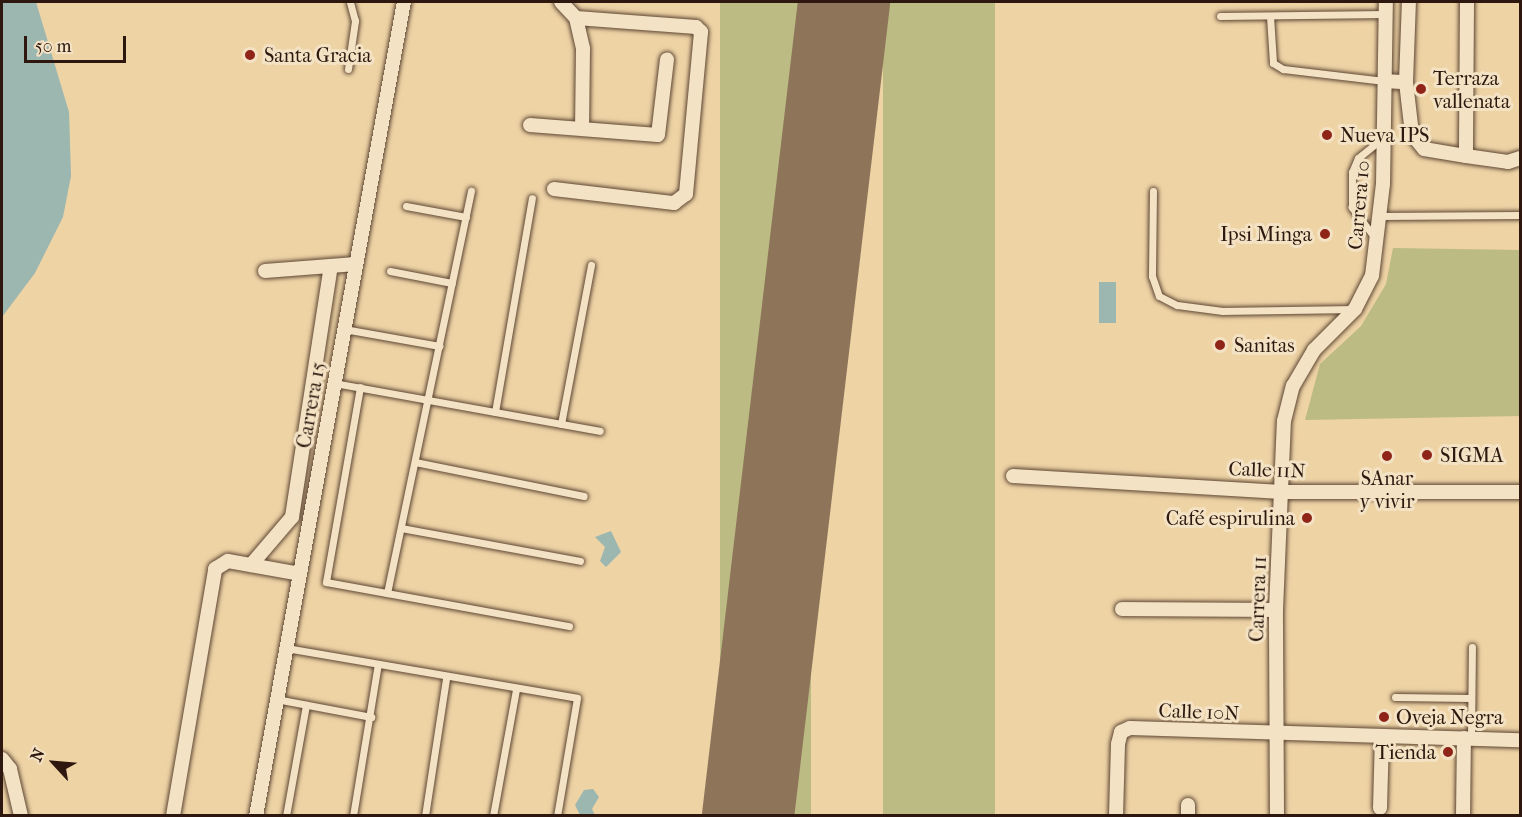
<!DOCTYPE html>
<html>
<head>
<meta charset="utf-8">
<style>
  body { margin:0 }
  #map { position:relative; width:1522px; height:817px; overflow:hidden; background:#eed3a5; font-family:"IM FELL French Canon",serif }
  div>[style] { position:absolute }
  .green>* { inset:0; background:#bcbb83; transform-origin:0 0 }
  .water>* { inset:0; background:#9cb6b0; transform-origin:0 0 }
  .runway>* { height:92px; margin:-46px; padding:0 46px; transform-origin:46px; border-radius:46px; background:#8e755a }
  .roads { filter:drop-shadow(0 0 2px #5d4634) drop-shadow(0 0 2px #5d4634) }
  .lane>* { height:7px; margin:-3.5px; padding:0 3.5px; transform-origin:3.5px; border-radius:3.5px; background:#f4e2c4 }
  .street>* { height:14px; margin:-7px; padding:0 7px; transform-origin:7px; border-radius:7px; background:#f4e2c4 }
  .dots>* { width:16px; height:16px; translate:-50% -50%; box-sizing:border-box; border:3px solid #f4e2c4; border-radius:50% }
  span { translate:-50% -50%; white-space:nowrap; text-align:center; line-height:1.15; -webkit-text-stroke:6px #f4e2c4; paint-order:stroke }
  .poi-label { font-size:20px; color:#2d170e }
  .left { translate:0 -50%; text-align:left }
  .right { translate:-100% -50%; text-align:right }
  .street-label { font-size:20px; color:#2d170e }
  .frame { position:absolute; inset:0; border:3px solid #2d170e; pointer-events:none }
  .north { position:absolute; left:24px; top:733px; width:60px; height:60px; -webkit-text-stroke:4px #f4e2c4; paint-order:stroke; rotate:296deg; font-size:16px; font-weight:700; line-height:24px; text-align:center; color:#2d170e }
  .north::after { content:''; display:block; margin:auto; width:21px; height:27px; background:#2d170e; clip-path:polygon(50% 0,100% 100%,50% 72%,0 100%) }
  .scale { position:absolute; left:24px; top:36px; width:102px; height:27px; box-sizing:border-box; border:3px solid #2d170e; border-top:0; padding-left:8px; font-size:18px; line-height:21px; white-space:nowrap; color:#2d170e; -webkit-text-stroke:4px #f4e2c4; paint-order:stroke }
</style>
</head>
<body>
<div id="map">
  <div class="green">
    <i style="left:720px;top:2px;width:91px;height:819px"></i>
    <i style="left:883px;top:2px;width:112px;height:818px"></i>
    <i style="clip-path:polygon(1393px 248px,1520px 250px,1520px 416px,1305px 420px,1320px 364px,1361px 326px,1386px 284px)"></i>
  </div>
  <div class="water">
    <i style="clip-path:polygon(2px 2px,36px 2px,69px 112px,71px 176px,63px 217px,35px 273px,2px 317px)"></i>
    <i style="left:1099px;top:282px;width:17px;height:41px"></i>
    <i style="clip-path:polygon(611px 531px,621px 552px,606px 567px,600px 561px,605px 547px,595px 537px)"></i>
    <i style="clip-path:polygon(593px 789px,599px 797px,592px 809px,595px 815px,580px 815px,575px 805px,584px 790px)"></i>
  </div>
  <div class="runway">
    <i style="left:748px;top:816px;width:820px;rotate:-83.27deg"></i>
  </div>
  <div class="roads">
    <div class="lane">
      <i style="left:1220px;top:16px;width:166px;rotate:-0.7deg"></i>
      <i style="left:1270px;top:16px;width:47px;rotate:86.3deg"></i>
      <i style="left:1273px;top:63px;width:12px;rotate:31deg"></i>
      <i style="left:1283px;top:69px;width:102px;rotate:6.8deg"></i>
      <i style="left:348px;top:69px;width:49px;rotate:-81.7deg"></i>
      <i style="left:355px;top:21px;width:20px;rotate:-105deg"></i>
      <i style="left:1153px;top:191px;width:85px;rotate:90.7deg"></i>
      <i style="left:1152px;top:276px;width:21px;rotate:71deg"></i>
      <i style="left:1159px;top:296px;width:20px;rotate:27deg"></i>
      <i style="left:1177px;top:305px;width:46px;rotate:7.4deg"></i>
      <i style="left:1223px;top:311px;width:129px;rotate:-0.9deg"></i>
      <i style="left:406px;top:206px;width:61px;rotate:10.4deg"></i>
      <i style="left:1379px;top:216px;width:141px;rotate:-0.4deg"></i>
      <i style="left:1375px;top:238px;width:39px;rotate:-127deg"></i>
      <i style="left:1352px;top:207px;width:35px;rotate:-90deg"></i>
      <i style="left:1352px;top:172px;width:15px;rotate:-67deg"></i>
      <i style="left:1358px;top:158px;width:32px;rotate:-39deg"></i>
      <i style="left:390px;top:271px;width:63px;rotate:11deg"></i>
      <i style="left:344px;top:329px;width:97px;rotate:10.1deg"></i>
      <i style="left:334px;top:383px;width:270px;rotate:10.2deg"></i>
      <i style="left:360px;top:387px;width:198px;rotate:99.9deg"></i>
      <i style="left:326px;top:582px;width:247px;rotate:10.3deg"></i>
      <i style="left:495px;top:412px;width:217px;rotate:-80.2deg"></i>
      <i style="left:561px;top:424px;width:162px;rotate:-79.3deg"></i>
      <i style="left:415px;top:462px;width:172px;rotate:11.4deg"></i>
      <i style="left:401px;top:528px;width:182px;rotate:10.4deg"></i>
      <i style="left:387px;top:593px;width:411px;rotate:-78.2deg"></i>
      <i style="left:286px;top:648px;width:295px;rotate:9.7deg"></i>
      <i style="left:577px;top:698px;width:120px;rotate:99.6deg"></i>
      <i style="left:1395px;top:697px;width:76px;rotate:0.8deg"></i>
      <i style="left:276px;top:699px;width:97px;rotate:10.7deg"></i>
      <i style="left:1471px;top:739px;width:92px;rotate:-89.4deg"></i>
      <i style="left:286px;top:816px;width:113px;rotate:-79.8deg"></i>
      <i style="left:353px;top:816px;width:154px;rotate:-80.7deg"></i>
      <i style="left:425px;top:816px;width:140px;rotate:-81.3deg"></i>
      <i style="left:493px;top:816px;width:129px;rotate:-79.7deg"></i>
    </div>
    <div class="street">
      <i style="left:561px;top:2px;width:22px;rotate:47deg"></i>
      <i style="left:576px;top:18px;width:32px;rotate:77deg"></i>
      <i style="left:583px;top:49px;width:79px;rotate:90.7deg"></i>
      <i style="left:1467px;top:2px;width:154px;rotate:90.4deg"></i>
      <i style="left:1466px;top:156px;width:42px;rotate:8.1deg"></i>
      <i style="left:1508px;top:162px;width:13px;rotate:-18deg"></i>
      <i style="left:1384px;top:81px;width:22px;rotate:3deg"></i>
      <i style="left:1406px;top:82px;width:80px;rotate:-87.9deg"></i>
      <i style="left:1406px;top:82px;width:52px;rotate:83.4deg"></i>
      <i style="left:1412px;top:134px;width:19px;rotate:51deg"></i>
      <i style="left:1424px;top:149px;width:43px;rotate:9.5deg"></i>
      <i style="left:530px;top:125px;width:128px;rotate:4.5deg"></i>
      <i style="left:658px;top:135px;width:76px;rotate:-83.2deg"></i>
      <i style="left:554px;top:189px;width:121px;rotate:6.7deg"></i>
      <i style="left:674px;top:203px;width:15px;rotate:-37deg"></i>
      <i style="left:686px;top:194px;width:163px;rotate:-84.7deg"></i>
      <i style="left:701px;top:32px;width:7px;rotate:-135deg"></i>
      <i style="left:696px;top:27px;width:120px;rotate:-175.7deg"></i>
      <i style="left:265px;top:271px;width:91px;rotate:-4.4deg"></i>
      <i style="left:1013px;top:476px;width:269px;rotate:3.4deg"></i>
      <i style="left:1282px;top:492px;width:238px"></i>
      <i style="left:251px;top:565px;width:63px;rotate:-49.5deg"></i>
      <i style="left:292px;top:517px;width:254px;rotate:-81.2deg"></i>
      <i style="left:1122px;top:609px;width:154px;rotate:0.4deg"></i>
      <i style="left:2px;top:759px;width:13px;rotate:51deg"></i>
      <i style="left:10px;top:769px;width:48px;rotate:76.8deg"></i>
      <i style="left:1380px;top:808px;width:72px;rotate:-88.4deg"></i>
      <i style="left:173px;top:816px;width:251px;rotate:-80.3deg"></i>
      <i style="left:215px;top:569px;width:15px;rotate:-32deg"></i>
      <i style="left:228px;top:561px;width:73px;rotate:10.2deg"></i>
      <i style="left:256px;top:816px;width:827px;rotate:-79.7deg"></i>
      <i style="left:1116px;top:816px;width:72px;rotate:-88.4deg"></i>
      <i style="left:1118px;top:744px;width:12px;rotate:-76deg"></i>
      <i style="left:1121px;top:732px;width:10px;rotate:-24deg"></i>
      <i style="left:1130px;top:728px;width:390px;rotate:1.8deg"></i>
      <i style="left:1188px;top:816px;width:11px;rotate:-90deg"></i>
      <i style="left:1277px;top:816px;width:206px;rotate:-90.3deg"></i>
      <i style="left:1276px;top:610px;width:189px;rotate:-87.6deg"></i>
      <i style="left:1284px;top:421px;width:36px;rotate:-76deg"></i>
      <i style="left:1293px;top:386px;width:42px;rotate:-59.7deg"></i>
      <i style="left:1314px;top:350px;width:58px;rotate:-45deg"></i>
      <i style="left:1355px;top:309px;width:37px;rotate:-63deg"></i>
      <i style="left:1372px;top:276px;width:93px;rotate:-83.2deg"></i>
      <i style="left:1383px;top:184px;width:182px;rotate:-89.1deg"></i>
      <i style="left:1463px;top:816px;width:78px;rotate:-89.3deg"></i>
    </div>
  </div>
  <div class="dots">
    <i style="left:250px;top:55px;background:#8f2418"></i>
    <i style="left:1421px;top:89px;background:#8f2418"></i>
    <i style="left:1327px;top:135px;background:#8f2418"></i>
    <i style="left:1325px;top:234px;background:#8f2418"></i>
    <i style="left:1220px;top:345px;background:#8f2418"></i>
    <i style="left:1427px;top:455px;background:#8f2418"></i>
    <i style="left:1387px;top:456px;background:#8f2418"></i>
    <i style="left:1307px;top:518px;background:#8f2418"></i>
    <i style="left:1384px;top:717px;background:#8f2418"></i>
    <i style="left:1448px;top:752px;background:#8f2418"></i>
  </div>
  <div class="poi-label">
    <span class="left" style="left:264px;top:55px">Santa Gracia</span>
    <span class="left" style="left:1433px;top:90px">Terraza<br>vallenata</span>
    <span class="left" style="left:1340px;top:135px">Nueva IPS</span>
    <span class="right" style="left:1312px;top:234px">Ipsi Minga</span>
    <span class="left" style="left:1234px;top:345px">Sanitas</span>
    <span class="left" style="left:1440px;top:455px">SIGMA</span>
    <span style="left:1387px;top:490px">SAnar<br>y vivir</span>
    <span class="right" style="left:1295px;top:518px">Café espirulina</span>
    <span class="left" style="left:1396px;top:717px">Oveja Negra</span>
    <span class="right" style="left:1436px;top:752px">Tienda</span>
  </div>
  <div class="street-label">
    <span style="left:1359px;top:205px;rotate:-85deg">Carrera 10</span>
    <span style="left:311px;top:405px;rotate:-80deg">Carrera 15</span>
    <span style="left:1267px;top:470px;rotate:2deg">Calle 11N</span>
    <span style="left:1258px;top:599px;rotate:-88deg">Carrera 11</span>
    <span style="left:1199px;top:712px;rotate:2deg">Calle 10N</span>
  </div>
  <div class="frame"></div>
  <div class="north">N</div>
  <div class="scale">50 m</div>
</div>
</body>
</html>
